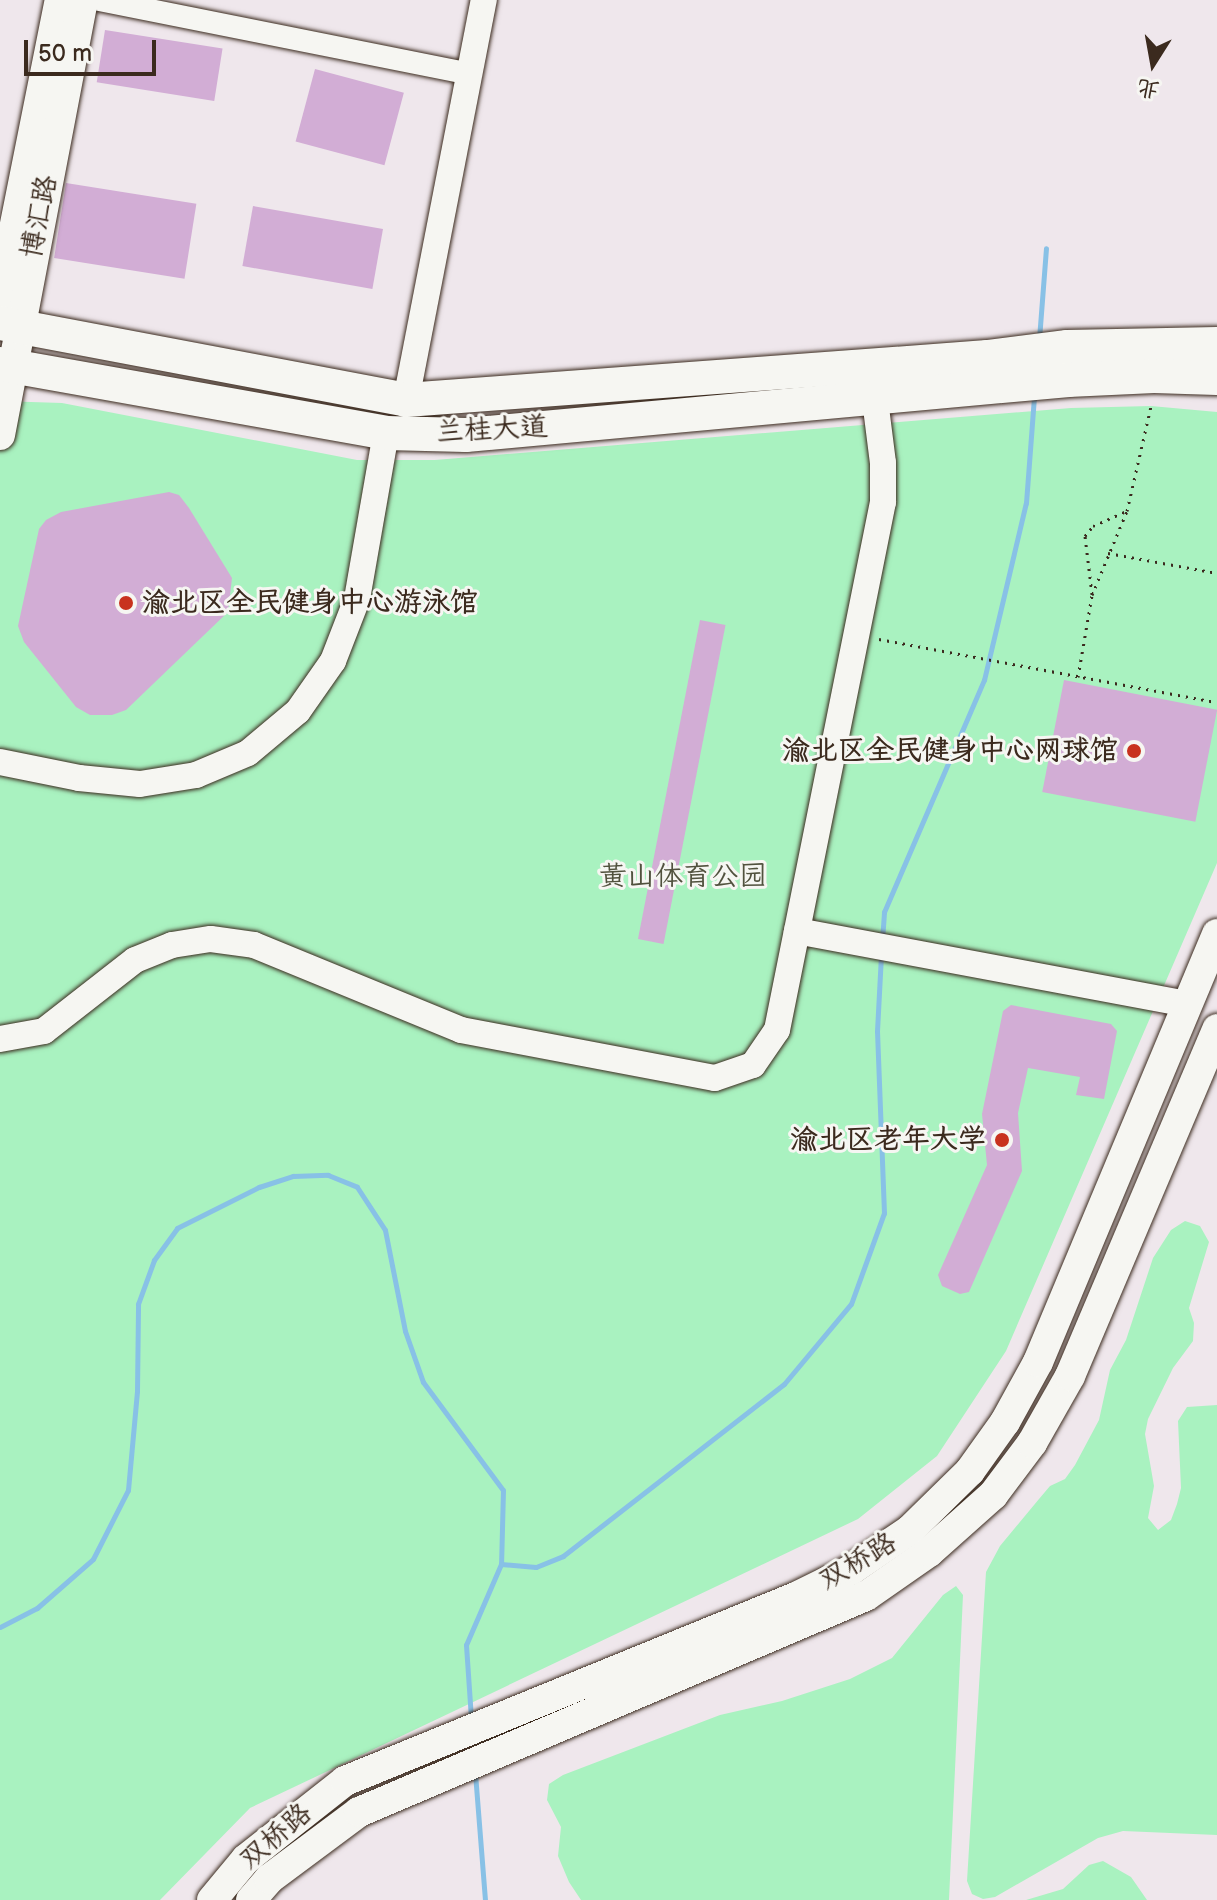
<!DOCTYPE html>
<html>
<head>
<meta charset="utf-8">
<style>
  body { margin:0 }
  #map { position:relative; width:1217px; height:1900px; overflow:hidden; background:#efe7ec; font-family:"Balsamiq Sans","LXGW WenKai TC",sans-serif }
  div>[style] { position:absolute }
  .green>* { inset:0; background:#a9f2c0 }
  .stream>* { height:5px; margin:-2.5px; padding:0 2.5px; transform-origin:2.5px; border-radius:2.5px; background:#88c1e6 }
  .building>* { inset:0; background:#d2add5; transform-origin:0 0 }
  .path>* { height:3px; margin-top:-1.5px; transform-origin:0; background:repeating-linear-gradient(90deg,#3b2a1e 0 2px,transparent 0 8px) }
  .roads { filter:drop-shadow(0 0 2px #3b2a1e) drop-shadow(0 0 2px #3b2a1e) }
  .minor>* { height:22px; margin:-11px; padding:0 11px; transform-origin:11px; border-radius:11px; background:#f6f6f2 }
  .tertiary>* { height:26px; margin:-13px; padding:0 13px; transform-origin:13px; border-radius:13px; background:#f6f6f2 }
  .secondary>* { height:30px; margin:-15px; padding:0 15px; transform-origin:15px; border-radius:15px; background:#f6f6f2 }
  .primary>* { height:34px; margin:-17px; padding:0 17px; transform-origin:17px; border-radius:17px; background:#f6f6f2 }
  .dots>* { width:22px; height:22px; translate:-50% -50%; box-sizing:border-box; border:4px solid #f6f6f2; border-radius:50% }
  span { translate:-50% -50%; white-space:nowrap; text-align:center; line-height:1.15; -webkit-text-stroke:6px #f6f6f2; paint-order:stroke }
  .street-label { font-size:28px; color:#3b2a1e }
  .poi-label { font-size:28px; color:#3b2a1e; font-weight:700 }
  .left { translate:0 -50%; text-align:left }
  .right { translate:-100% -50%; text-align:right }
  .park-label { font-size:28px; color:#51523e }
  .north { position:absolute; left:1113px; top:24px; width:80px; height:80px; -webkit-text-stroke:6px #f6f6f2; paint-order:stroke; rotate:191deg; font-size:22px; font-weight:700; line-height:32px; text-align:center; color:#3b2a1e }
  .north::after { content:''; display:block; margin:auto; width:28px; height:36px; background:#3b2a1e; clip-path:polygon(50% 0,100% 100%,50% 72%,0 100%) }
  .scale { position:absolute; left:24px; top:40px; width:132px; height:36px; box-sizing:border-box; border:4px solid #3b2a1e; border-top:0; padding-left:10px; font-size:24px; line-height:28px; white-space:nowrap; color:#3b2a1e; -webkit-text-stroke:6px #f6f6f2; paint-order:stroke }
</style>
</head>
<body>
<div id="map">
  <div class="green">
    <i style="clip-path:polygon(0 401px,62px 403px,357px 460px,435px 460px,1071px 408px,1151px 406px,1217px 412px,1217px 863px,1006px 1351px,937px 1456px,858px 1519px,250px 1808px,160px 1900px,0 1900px)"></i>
    <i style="clip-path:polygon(1185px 1221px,1200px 1226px,1209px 1242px,1189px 1308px,1194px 1323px,1193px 1341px,1173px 1368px,1148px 1419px,1145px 1434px,1154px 1486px,1148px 1518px,1158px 1530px,1171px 1520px,1177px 1504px,1181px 1488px,1178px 1421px,1187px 1407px,1217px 1405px,1217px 1835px,1123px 1831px,1098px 1838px,995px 1897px,983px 1899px,972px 1894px,967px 1881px,986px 1572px,1000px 1546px,1039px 1499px,1050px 1486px,1065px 1479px,1075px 1465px,1099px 1420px,1110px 1370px,1126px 1340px,1153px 1258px,1171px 1230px)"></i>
    <i style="clip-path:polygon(956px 1586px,963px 1595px,949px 1900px,581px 1900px,569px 1882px,558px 1856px,561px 1827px,547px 1800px,549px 1784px,563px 1775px,720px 1715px,782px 1701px,850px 1679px,892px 1658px,943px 1595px)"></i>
    <i style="clip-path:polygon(1103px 1861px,1131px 1877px,1147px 1900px,1026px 1900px,1063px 1889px,1089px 1865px)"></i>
  </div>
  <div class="stream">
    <i style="left:1039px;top:339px;width:91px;rotate:-85.6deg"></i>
    <i style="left:882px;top:941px;width:29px;rotate:-86deg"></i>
    <i style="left:884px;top:912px;width:253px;rotate:-66.7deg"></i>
    <i style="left:984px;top:680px;width:182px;rotate:-76.7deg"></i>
    <i style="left:1026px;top:503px;width:106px;rotate:-85.7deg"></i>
    <i style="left:501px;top:1564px;width:35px;rotate:5deg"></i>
    <i style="left:536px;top:1567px;width:29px;rotate:-22deg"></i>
    <i style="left:563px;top:1556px;width:280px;rotate:-37.9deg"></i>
    <i style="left:784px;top:1384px;width:104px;rotate:-50.1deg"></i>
    <i style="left:851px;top:1304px;width:97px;rotate:-70.1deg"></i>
    <i style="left:884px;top:1213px;width:182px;rotate:-92.2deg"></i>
    <i style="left:877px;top:1031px;width:76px;rotate:-87deg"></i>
    <i style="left:0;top:1627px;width:42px;rotate:-27.2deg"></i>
    <i style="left:37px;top:1608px;width:74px;rotate:-41.2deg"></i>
    <i style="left:93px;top:1559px;width:77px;rotate:-63.1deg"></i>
    <i style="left:128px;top:1490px;width:99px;rotate:-84.8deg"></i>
    <i style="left:137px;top:1391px;width:87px;rotate:-89.3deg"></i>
    <i style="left:138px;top:1304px;width:47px;rotate:-70deg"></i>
    <i style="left:154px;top:1260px;width:39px;rotate:-54deg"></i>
    <i style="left:177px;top:1228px;width:92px;rotate:-26.6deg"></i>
    <i style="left:259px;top:1187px;width:36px;rotate:-18deg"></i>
    <i style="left:293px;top:1176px;width:35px;rotate:-2deg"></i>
    <i style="left:328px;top:1175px;width:31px;rotate:22deg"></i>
    <i style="left:357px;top:1187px;width:51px;rotate:56.9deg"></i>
    <i style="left:385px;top:1230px;width:103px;rotate:78.8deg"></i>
    <i style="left:405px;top:1331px;width:54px;rotate:70.6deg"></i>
    <i style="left:423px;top:1382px;width:134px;rotate:53.5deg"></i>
    <i style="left:503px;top:1490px;width:74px;rotate:91.5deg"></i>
    <i style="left:501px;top:1564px;width:88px;rotate:113.4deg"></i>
    <i style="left:466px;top:1645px;width:74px;rotate:86.1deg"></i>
    <i style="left:475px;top:1773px;width:127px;rotate:85.5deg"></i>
  </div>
  <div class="building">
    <i style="left:105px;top:30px;width:119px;height:53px;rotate:9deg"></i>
    <i style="left:315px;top:69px;width:92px;height:75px;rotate:15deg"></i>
    <i style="left:66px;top:183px;width:132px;height:76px;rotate:9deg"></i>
    <i style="left:253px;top:206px;width:132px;height:61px;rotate:10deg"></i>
    <i style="clip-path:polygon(169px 492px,179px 495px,189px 508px,232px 578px,228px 612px,126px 710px,112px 715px,90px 715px,76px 707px,24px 642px,18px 626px,39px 529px,46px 520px,61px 512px)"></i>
    <i style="left:700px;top:620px;width:26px;height:325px;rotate:11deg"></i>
    <i style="left:1064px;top:680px;width:156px;height:114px;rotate:11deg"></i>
    <i style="clip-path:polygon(1011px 1005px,1111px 1024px,1117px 1031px,1104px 1099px,1076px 1095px,1080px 1077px,1028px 1068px,1018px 1113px,1022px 1171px,969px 1292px,960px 1294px,942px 1286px,938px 1275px,987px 1165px,982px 1114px,1003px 1011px)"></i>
  </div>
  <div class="path">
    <i style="left:1108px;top:553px;width:111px;rotate:10.4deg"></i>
    <i style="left:1092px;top:594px;width:58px;rotate:-96.9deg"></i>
    <i style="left:1085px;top:536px;width:13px;rotate:-51deg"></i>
    <i style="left:1093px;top:526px;width:37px;rotate:-24deg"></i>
    <i style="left:879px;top:639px;width:344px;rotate:10.6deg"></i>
    <i style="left:1078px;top:677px;width:83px;rotate:-80.3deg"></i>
    <i style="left:1092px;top:595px;width:91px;rotate:-67.4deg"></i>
    <i style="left:1127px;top:511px;width:108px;rotate:-77.1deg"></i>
  </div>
  <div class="roads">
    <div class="minor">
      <i style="left:100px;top:0;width:376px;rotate:11.3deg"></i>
    </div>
    <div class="tertiary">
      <i style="left:406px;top:400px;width:408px;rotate:-79deg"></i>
      <i style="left:0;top:762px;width:81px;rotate:11.4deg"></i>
      <i style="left:79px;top:778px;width:61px;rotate:5.6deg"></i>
      <i style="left:140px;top:784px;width:57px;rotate:-9.1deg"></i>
      <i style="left:196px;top:775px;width:56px;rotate:-22.9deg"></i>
      <i style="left:248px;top:753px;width:65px;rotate:-40deg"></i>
      <i style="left:298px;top:711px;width:61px;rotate:-55deg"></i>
      <i style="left:333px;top:661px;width:66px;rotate:-68.8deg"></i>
      <i style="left:357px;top:599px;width:169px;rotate:-80.1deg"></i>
      <i style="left:797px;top:931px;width:396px;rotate:10.6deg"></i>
      <i style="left:0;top:1039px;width:45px;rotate:-10.3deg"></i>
      <i style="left:44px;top:1031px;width:115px;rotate:-38deg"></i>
      <i style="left:135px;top:960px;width:40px;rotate:-22deg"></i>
      <i style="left:172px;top:945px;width:39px;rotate:-9deg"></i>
      <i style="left:211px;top:939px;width:43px;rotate:7.9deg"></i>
      <i style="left:254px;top:945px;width:224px;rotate:22.3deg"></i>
      <i style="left:461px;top:1030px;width:258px;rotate:10.7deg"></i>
      <i style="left:715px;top:1078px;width:40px;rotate:-18.9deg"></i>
      <i style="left:753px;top:1065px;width:42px;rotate:-55.6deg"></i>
      <i style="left:777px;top:1030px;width:539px;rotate:-78.65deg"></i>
      <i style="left:883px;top:502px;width:39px;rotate:-90deg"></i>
      <i style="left:883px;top:463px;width:64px;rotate:-97.2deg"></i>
    </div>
    <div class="secondary">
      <i style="left:0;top:299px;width:305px;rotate:-78.7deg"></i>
      <i style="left:0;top:435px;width:443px;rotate:-79.2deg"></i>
      <i style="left:212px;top:1900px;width:53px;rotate:-50.3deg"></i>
      <i style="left:246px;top:1859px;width:126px;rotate:-38.2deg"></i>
      <i style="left:345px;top:1781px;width:489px;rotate:-22.2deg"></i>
      <i style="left:798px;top:1596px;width:59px;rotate:-26.1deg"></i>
      <i style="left:851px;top:1570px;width:71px;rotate:-34.1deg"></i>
      <i style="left:910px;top:1530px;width:84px;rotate:-44.5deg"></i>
      <i style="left:970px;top:1471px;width:60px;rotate:-54.5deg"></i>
      <i style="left:1005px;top:1422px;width:68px;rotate:-61.2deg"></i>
      <i style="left:1038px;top:1362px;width:464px;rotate:-67.3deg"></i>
      <i style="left:251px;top:1900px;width:28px;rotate:-49deg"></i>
      <i style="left:269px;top:1879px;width:112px;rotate:-36.7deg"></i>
      <i style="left:359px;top:1812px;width:551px;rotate:-23.08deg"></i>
      <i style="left:866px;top:1596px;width:77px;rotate:-34.9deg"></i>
      <i style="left:929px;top:1552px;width:86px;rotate:-41.7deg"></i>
      <i style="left:993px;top:1495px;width:65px;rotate:-53.1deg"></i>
      <i style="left:1032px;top:1443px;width:77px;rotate:-60.4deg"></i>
      <i style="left:1070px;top:1376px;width:377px;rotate:-67deg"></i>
    </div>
    <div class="primary">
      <i style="left:0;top:323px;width:413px;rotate:10.7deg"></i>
      <i style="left:406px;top:400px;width:583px;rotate:-4.23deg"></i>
      <i style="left:987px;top:357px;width:81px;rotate:-7.1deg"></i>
      <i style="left:1067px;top:347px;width:150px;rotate:-1.1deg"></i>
      <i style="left:0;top:364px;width:392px;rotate:10.1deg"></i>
      <i style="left:386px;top:433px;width:80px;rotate:1.4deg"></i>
      <i style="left:466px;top:435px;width:605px;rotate:-5.22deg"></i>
      <i style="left:1068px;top:380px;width:86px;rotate:-2.7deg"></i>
      <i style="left:1154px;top:376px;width:63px;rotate:1.8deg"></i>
    </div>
  </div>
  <div class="dots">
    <i style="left:126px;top:603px;background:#c8321e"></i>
    <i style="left:1134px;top:751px;background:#c8321e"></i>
    <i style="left:1002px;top:1140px;background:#c8321e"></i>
  </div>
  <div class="street-label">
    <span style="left:40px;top:217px;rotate:-79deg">博汇路</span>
    <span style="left:492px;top:430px;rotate:-3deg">兰桂大道</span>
    <span style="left:858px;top:1562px;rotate:-31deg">双桥路</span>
    <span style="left:276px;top:1837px;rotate:-41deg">双桥路</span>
  </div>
  <div class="poi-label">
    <span class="left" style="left:142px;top:603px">渝北区全民健身中心游泳馆</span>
    <span class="right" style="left:1118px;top:751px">渝北区全民健身中心网球馆</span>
    <span class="right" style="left:986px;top:1140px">渝北区老年大学</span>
  </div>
  <div class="park-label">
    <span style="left:683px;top:877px">黄山体育公园</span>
  </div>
  <div class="north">北</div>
  <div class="scale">50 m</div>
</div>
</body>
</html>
